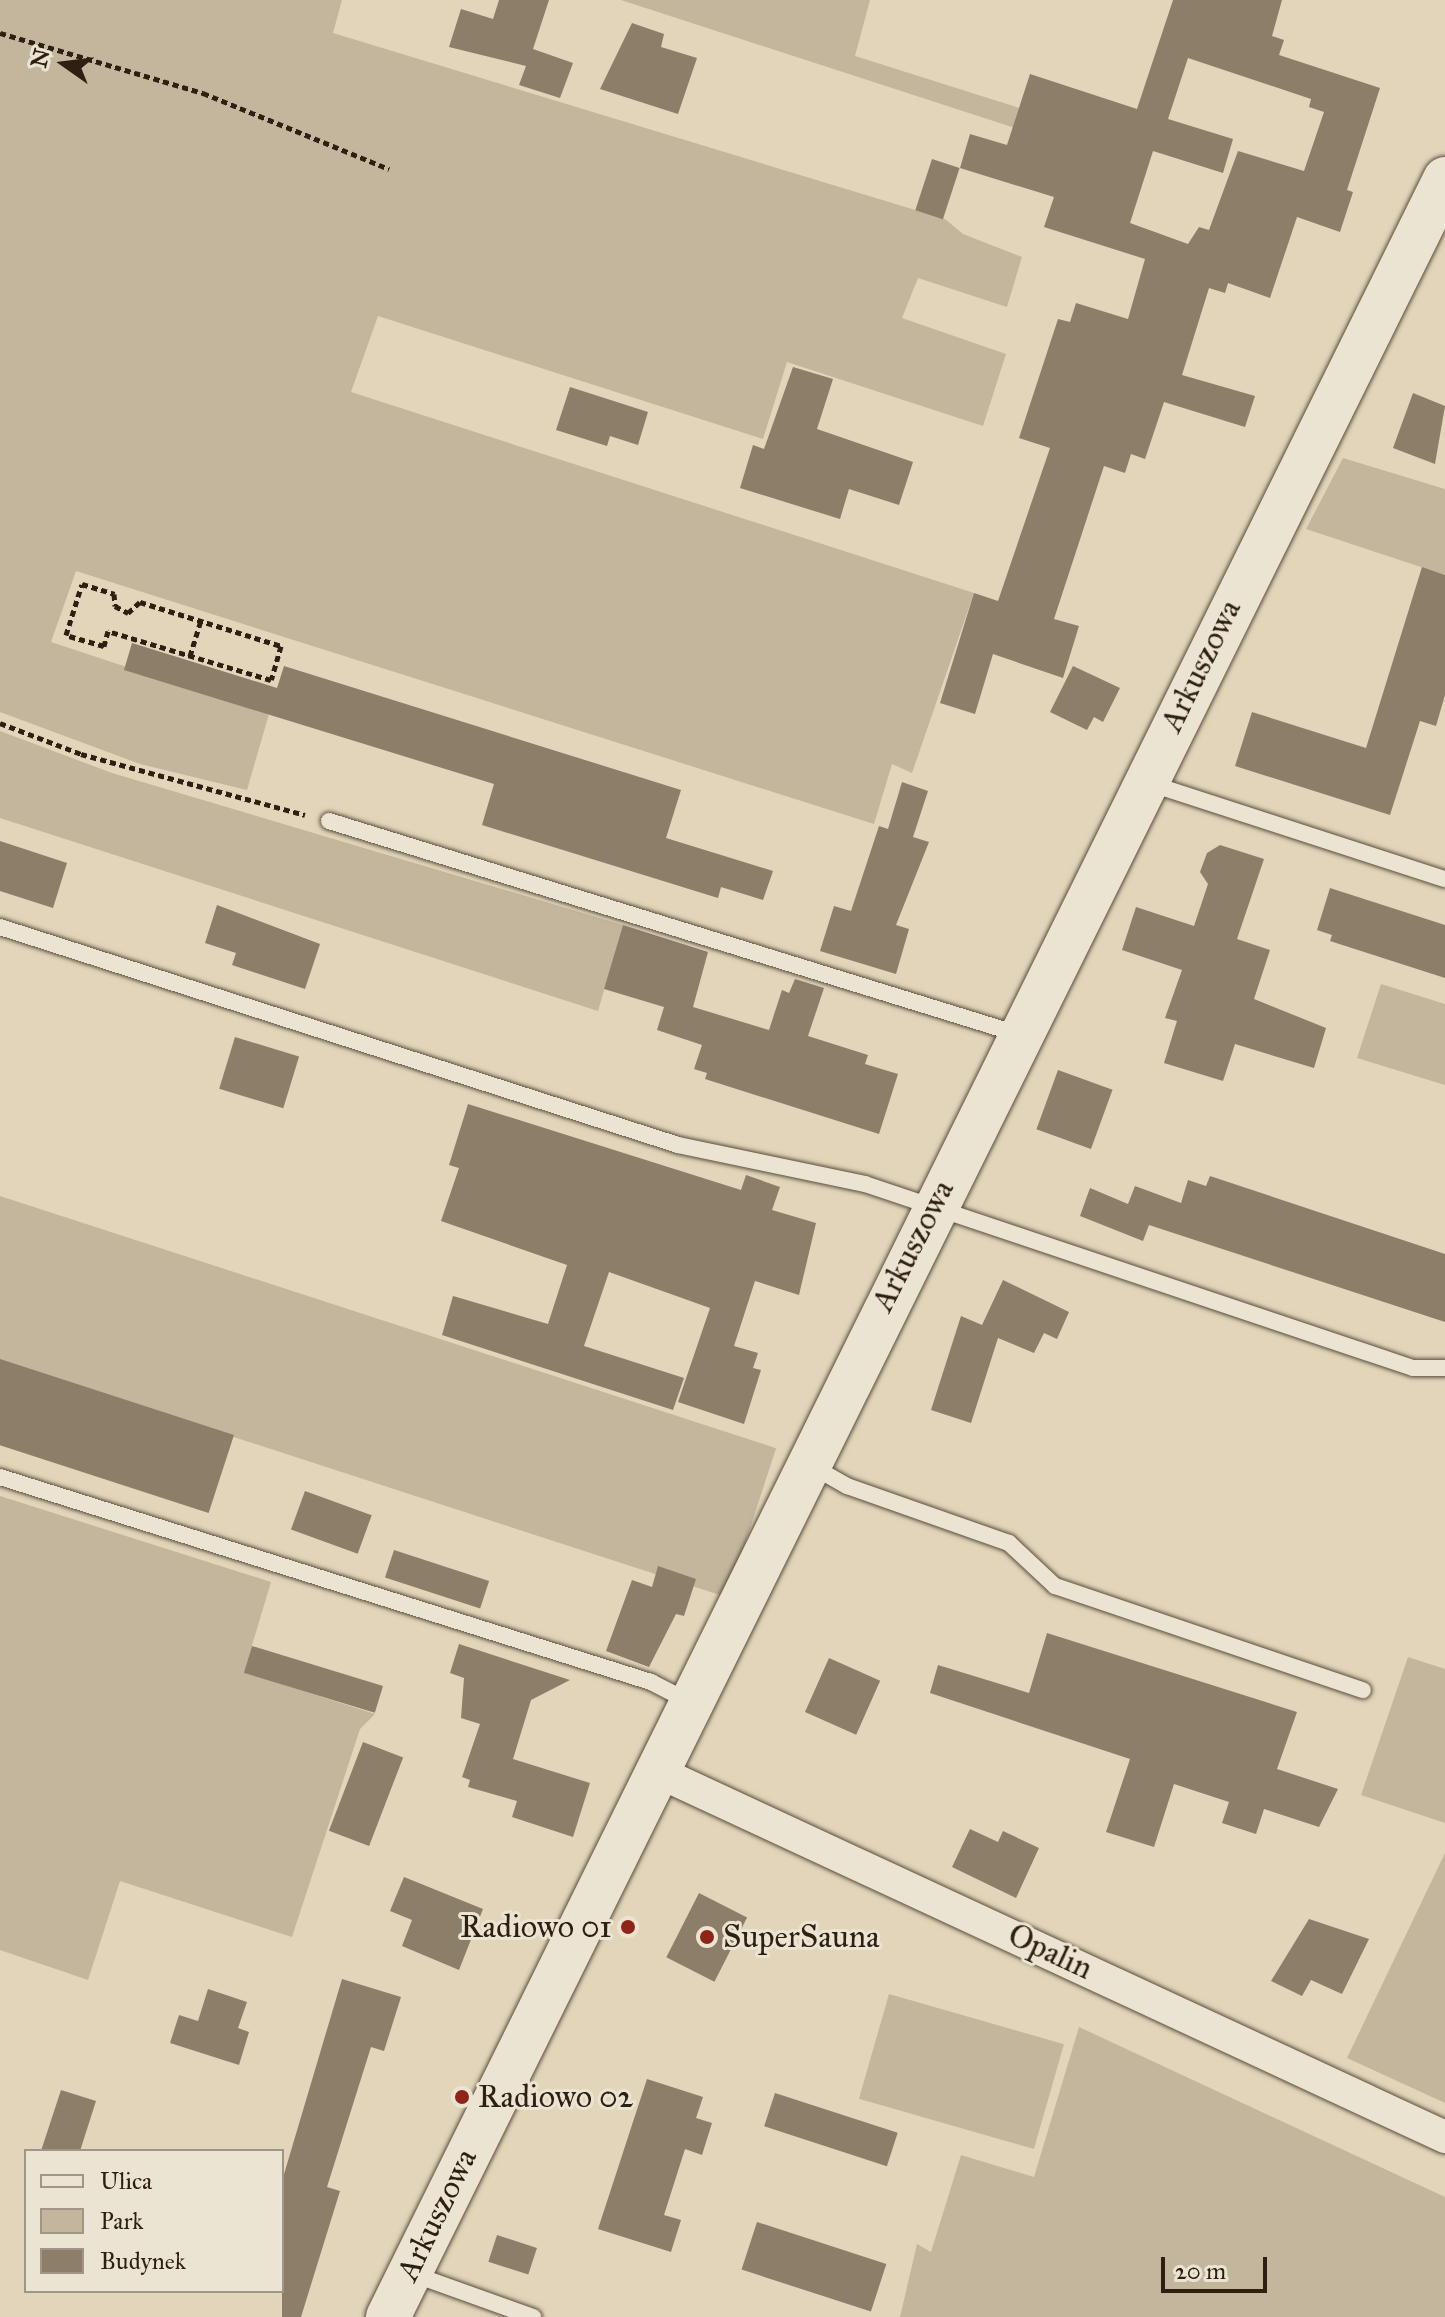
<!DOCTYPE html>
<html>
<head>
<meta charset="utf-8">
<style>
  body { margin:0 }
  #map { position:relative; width:1445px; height:2317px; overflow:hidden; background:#e2d5b9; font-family:"IM FELL Great Primer",serif }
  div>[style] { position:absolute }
  .green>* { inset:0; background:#c3b69d; transform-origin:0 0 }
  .building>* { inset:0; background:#8c7e69; transform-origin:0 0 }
  .path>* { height:5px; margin-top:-2.5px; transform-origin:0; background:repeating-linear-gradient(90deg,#2e1f13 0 6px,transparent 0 10px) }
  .roads { filter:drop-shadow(0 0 2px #5b4c3c) drop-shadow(0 0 2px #5b4c3c) }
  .lane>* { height:16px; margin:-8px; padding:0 8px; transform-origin:8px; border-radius:8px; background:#ece4d2 }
  .street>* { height:32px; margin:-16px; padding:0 16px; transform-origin:16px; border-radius:16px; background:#ece4d2 }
  .secondary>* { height:44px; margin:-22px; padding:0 22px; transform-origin:22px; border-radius:22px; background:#ece4d2 }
  .dots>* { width:22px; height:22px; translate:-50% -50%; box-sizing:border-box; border:4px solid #ece4d2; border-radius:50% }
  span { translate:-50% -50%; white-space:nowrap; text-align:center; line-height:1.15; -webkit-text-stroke:6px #ece4d2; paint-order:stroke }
  .street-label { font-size:32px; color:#2e1f13 }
  .poi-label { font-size:32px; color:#2e1f13 }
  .right { translate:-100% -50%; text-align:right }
  .left { translate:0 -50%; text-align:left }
  .legend { position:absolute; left:24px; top:2149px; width:260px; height:144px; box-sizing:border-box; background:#ece4d2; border:2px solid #a09586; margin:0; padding:10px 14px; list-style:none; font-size:24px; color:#2e1f13 }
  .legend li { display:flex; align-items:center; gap:16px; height:40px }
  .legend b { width:40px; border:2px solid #a09586 }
  .north { position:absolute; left:24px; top:24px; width:80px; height:80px; -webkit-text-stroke:6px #ece4d2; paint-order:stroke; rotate:284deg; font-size:22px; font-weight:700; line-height:32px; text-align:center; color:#2e1f13 }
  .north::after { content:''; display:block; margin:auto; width:28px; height:36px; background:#2e1f13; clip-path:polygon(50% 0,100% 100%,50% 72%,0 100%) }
  .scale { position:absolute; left:1161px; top:2257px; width:106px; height:36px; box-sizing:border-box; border:4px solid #2e1f13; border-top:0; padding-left:10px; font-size:24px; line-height:28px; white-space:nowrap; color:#2e1f13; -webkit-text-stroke:6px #ece4d2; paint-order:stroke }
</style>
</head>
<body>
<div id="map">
  <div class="green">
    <i style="clip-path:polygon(0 0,342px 0,333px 33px,945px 219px,963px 234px,1022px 257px,1007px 307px,918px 278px,902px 318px,1006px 354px,983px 426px,787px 362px,763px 439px,378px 316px,351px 392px,974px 593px,912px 773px,892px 764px,874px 824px,76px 571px,51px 642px,269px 714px,247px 790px,140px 764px,0 712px)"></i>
    <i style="clip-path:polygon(621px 0,870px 0,855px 56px,1070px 124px,1064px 144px)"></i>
    <i style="clip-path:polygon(1343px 458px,1445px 489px,1445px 575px,1306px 529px)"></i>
    <i style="clip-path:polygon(0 731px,112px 773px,623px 925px,598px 1011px,0 818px)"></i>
    <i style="clip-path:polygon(1381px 984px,1445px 1004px,1445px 1085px,1357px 1058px)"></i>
    <i style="left:0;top:1196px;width:816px;height:157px;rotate:18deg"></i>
    <i style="clip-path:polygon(0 1496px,271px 1582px,244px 1672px,375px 1714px,360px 1729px,292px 1937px,120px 1881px,88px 1980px,0 1950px)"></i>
    <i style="clip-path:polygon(1408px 1657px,1445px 1669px,1445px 1823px,1361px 1795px)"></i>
    <i style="clip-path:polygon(1445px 1853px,1445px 2103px,1347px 2058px)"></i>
    <i style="left:889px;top:1994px;width:182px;height:109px;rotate:16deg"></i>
    <i style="clip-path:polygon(1079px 2027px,1445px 2197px,1445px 2317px,900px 2317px,917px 2244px,931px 2252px,961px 2155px,1034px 2177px)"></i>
  </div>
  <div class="building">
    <i style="clip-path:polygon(499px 0,549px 0,533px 49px,573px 63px,560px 98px,519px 85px,526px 66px,449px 47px,461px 9px,493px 19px)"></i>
    <i style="clip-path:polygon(evenodd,1173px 0,1282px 0,1272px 36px,1284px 40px,1279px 55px,1380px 88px,1347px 190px,1353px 192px,1340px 232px,1297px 217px,1270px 298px,1228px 283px,1225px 293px,1209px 288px,1182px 375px,1255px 396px,1245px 427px,1164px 402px,1145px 459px,1131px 454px,1125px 473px,1104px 466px,1054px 619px,1079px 626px,1063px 678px,993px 654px,975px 714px,940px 703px,974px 593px,998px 601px,1050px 448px,1019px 438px,1058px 319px,1070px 322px,1076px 303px,1128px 319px,1145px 259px,1044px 227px,1054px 197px,960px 168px,970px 134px,1007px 145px,1030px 74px,1137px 109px,1173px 0,1188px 58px,1311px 99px,1309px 107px,1324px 112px,1304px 171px,1238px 151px,1209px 230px,1199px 227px,1188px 244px,1130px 223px,1153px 151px,1223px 173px,1233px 139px,1168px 119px,1188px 58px)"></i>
    <i style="clip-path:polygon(632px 23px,664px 34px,661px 47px,697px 58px,678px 114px,600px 89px)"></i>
    <i style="left:932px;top:159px;width:29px;height:54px;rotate:18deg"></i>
    <i style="clip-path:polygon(793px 367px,833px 379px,817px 429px,913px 462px,899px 505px,849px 489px,840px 519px,740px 488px,753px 445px,764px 449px)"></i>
    <i style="clip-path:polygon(570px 387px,648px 412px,638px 445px,610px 436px,607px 446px,556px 430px)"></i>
    <i style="clip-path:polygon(1413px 393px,1445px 406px,1435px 464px,1393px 448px)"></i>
    <i style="clip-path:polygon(1422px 567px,1445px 575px,1445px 695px,1436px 726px,1420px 721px,1390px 815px,1235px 766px,1252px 712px,1366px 748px)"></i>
    <i style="clip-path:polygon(132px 643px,277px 688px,284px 666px,681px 790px,666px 838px,773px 871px,763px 900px,721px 887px,718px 898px,482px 825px,494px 784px,124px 670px)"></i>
    <i style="clip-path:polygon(1073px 666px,1120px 688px,1103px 722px,1094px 717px,1087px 730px,1050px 712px)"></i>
    <i style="clip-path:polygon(902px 782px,928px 791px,913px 837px,929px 842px,896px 925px,909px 929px,896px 974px,820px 951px,834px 906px,851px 911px,879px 826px,888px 829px)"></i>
    <i style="clip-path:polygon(0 841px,67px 863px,53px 908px,0 891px)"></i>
    <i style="clip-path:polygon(1220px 845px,1264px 859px,1237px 939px,1270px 950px,1254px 999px,1326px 1028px,1314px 1068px,1235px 1044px,1223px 1081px,1164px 1063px,1177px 1021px,1165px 1018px,1182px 970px,1122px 950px,1136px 907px,1194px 926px,1208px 884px,1200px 872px,1207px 853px)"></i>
    <i style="clip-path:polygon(1330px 888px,1445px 925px,1445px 978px,1330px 941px,1332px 935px,1317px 930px)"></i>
    <i style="clip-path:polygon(217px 905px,320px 944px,305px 989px,232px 965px,236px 953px,205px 943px)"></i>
    <i style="clip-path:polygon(623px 925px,708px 952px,693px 1007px,769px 1030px,782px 990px,789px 993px,795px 979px,824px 988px,808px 1036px,868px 1055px,865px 1064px,898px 1074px,879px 1134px,705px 1079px,707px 1073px,694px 1069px,702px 1045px,657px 1030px,664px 1007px,604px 989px)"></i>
    <i style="left:235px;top:1037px;width:67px;height:54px;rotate:17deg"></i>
    <i style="left:1058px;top:1070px;width:58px;height:63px;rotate:20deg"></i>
    <i style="clip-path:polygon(468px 1104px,741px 1190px,746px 1175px,780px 1187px,772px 1210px,816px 1223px,799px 1295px,755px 1281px,734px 1346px,758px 1353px,753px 1368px,761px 1370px,744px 1424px,678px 1402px,710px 1308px,609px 1272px,584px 1346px,684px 1378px,673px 1410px,442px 1335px,453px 1296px,548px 1324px,567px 1265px,441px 1221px,459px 1168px,449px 1165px)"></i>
    <i style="clip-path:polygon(1210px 1176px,1445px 1254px,1445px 1322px,1149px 1225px,1143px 1241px,1080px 1216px,1090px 1188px,1128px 1204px,1135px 1186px,1181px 1203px,1188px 1180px,1206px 1186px)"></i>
    <i style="clip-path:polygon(1003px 1280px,1069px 1312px,1057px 1339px,1044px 1333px,1034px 1353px,998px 1338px,971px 1423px,931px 1410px,961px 1316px,982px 1325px)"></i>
    <i style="left:0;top:1359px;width:246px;height:82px;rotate:18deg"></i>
    <i style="left:305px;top:1491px;width:71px;height:41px;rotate:20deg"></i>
    <i style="left:394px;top:1550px;width:100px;height:29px;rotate:18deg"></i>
    <i style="clip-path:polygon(658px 1566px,696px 1579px,684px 1616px,676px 1614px,649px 1667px,606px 1651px,632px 1580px,652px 1587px)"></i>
    <i style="clip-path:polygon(1047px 1633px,1297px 1712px,1277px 1769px,1338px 1789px,1319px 1827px,1264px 1809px,1256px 1834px,1222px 1823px,1229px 1802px,1174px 1784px,1154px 1847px,1106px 1832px,1130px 1759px,930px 1693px,938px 1665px,1029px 1693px)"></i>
    <i style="clip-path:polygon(459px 1644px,570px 1680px,531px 1700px,513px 1759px,590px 1783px,573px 1837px,512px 1817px,517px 1801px,468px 1787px,470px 1780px,462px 1777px,480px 1724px,461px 1718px,464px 1678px,450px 1673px)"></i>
    <i style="left:252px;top:1646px;width:137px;height:28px;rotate:17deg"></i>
    <i style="left:829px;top:1658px;width:56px;height:59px;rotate:24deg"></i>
    <i style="left:363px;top:1742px;width:43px;height:95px;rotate:21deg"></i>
    <i style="clip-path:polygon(970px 1829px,998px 1842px,1003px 1831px,1039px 1848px,1016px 1898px,952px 1867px)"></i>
    <i style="clip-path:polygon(404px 1877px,483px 1909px,459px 1970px,402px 1946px,412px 1920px,390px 1911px)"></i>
    <i style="left:699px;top:1893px;width:54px;height:72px;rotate:27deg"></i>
    <i style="clip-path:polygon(1309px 1919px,1369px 1939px,1342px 1994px,1311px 1980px,1302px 1996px,1271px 1981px)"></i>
    <i style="clip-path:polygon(342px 1979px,401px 1997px,384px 2051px,371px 2047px,327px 2187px,340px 2191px,301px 2317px,282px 2317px,282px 2181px)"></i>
    <i style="clip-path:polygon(208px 1989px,247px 2002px,238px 2028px,249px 2032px,239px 2065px,170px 2043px,179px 2015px,198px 2021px)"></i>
    <i style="clip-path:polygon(647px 2079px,703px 2097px,696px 2118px,712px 2123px,702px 2155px,685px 2149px,664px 2215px,681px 2220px,671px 2252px,598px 2229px)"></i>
    <i style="clip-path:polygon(61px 2090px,96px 2101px,80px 2151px,41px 2151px)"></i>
    <i style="left:775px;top:2093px;width:129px;height:35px;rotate:18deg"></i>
    <i style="left:757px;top:2222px;width:136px;height:50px;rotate:18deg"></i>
    <i style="left:497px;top:2235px;width:42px;height:28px;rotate:18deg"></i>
  </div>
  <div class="path">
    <i style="left:0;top:33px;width:212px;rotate:16.5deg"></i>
    <i style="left:203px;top:93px;width:201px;rotate:22.2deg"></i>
    <i style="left:82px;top:584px;width:34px;rotate:17deg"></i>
    <i style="left:114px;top:594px;width:12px;rotate:85deg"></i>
    <i style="left:115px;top:606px;width:15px;rotate:28deg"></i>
    <i style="left:128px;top:613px;width:16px;rotate:-43deg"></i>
    <i style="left:140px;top:602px;width:148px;rotate:17.3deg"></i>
    <i style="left:281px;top:646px;width:35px;rotate:106deg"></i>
    <i style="left:271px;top:680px;width:170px;rotate:-163.3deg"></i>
    <i style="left:108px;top:631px;width:16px;rotate:105deg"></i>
    <i style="left:104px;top:646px;width:40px;rotate:-164deg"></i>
    <i style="left:66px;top:635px;width:53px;rotate:-72.6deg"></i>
    <i style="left:190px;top:656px;width:37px;rotate:-73deg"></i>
    <i style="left:0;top:723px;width:87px;rotate:20.9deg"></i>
    <i style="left:81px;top:754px;width:232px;rotate:15.2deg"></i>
  </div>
  <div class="roads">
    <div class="lane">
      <i style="left:1149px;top:783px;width:311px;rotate:18deg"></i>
      <i style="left:329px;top:821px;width:721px;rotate:17.18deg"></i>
      <i style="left:0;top:927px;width:712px;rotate:17.82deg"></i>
      <i style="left:678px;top:1145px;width:191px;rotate:11.8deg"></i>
      <i style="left:865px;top:1184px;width:578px;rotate:18.56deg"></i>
      <i style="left:1413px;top:1368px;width:32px"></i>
      <i style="left:810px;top:1465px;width:43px;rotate:29.6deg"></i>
      <i style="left:847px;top:1486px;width:172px;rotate:19.4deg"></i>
      <i style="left:1009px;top:1543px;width:63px;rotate:43.1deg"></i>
      <i style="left:1055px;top:1586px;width:325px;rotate:18.7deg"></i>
      <i style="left:0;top:1477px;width:683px;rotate:17.48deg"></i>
      <i style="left:651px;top:1682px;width:42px;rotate:27.2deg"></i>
      <i style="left:410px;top:2273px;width:131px;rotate:19.7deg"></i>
    </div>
    <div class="street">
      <i style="left:654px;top:1770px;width:872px;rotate:24.89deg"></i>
    </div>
    <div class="secondary">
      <i style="left:388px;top:2317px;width:2385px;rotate:-63.69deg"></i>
    </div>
  </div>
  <div class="dots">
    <i style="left:628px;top:1927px;background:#8f2418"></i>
    <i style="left:707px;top:1937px;background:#8f2418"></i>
    <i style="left:462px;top:2097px;background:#8f2418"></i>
  </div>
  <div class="street-label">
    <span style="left:1201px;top:666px;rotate:-64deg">Arkuszowa</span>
    <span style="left:913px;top:1246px;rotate:-63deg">Arkuszowa</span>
    <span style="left:1050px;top:1952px;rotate:25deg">Opalin</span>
    <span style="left:437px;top:2215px;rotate:-64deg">Arkuszowa</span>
  </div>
  <div class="poi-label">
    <span class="right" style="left:612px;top:1927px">Radiowo 01</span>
    <span class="left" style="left:723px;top:1937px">SuperSauna</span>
    <span class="left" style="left:478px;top:2097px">Radiowo 02</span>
  </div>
  <ul class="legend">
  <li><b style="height:10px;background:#ece4d2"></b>Ulica</li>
  <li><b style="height:22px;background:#c3b69d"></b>Park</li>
  <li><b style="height:22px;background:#8c7e69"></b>Budynek</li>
  </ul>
  <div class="north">N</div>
  <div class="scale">20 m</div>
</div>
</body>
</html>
